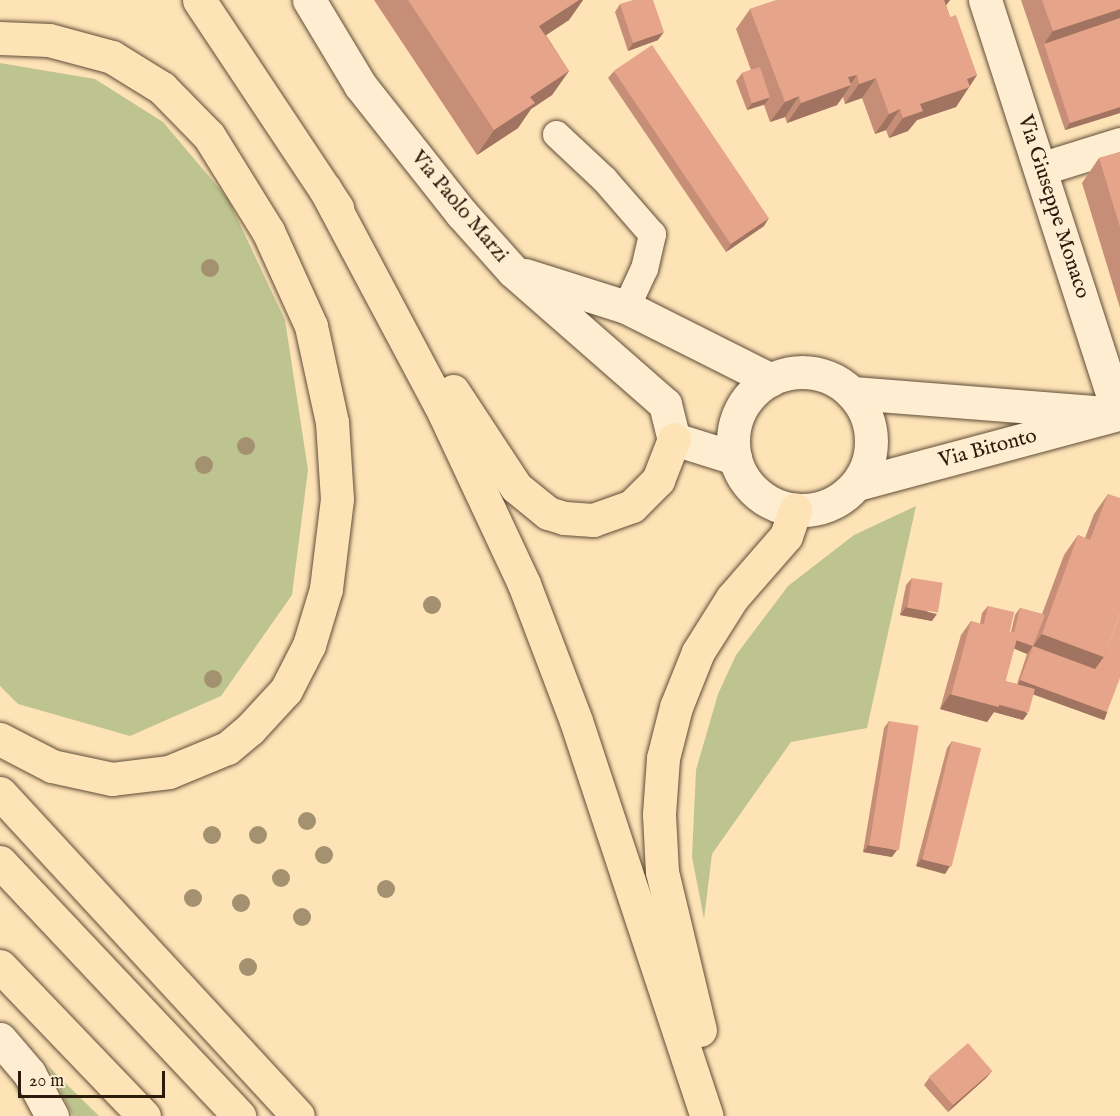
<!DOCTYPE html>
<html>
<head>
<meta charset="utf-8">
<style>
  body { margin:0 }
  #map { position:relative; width:1120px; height:1116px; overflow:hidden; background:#fee3b7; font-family:"IM FELL English",serif }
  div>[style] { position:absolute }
  .green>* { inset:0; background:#bec490 }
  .roads { filter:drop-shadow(0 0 2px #604d38) drop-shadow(0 0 2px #604d38) }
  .lane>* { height:27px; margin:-13.5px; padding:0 13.5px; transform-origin:13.5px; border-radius:13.5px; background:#feedd0 }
  .street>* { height:33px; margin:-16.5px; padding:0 16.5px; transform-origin:16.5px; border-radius:16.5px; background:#feedd0 }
  .secondary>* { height:33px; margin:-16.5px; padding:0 16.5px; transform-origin:16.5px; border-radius:16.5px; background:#feedd0 }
  .secondary>.ring { margin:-16.5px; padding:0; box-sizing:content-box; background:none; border:33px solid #feedd0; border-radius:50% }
  .primary>* { height:33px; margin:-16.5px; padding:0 16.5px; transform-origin:16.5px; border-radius:16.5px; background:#fee3b7 }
  .trees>* { width:18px; height:18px; margin:-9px; border-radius:50%; background:#a3916f }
  .wall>* { inset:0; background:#c68e77 }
  .shaded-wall>* { inset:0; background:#a17461; transform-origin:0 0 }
  .building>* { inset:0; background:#e6a58a; transform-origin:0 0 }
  span { translate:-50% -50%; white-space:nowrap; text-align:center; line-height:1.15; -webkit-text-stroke:4.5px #feedd0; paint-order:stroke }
  .street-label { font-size:21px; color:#2c1b0d }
  .scale { position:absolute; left:18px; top:1071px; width:147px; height:27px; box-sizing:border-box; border:3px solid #2c1b0d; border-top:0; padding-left:8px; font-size:18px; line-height:21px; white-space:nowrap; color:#2c1b0d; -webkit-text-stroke:4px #feedd0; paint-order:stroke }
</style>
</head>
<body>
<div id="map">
  <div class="green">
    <i style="clip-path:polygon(0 63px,95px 79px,163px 122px,228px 199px,285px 320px,308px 470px,292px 595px,221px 696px,130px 736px,18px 704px,0 686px)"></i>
    <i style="clip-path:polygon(916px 506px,867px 728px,791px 742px,712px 854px,704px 919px,692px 857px,696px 770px,718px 694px,736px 655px,788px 586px,854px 535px)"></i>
    <i style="clip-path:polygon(48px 1066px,99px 1116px,73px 1116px)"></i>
  </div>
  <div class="roads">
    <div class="lane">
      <i style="left:556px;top:134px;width:66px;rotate:43.2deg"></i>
      <i style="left:604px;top:179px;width:73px;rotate:48.9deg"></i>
      <i style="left:652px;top:234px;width:35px;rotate:103deg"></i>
      <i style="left:644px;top:268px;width:43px;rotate:114.8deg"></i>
    </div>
    <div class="street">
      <i style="left:1040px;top:169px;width:84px;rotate:-17.4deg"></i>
      <i style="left:0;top:1039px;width:45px;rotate:49.5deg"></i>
      <i style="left:29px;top:1073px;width:49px;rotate:61.9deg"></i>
    </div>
    <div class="secondary">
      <i style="left:309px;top:0;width:99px;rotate:59deg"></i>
      <i style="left:360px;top:85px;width:164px;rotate:51.7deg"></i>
      <i style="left:462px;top:214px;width:76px;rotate:48.2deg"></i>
      <i style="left:513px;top:271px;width:202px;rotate:41.2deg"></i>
      <i style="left:665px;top:404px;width:36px;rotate:76deg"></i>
      <i style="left:674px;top:439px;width:64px;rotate:17.3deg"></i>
      <i style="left:985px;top:0;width:435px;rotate:72.1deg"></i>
      <i style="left:525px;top:275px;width:106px;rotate:17.6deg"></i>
      <i style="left:626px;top:307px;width:162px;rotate:26.7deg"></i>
      <i class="ring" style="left:733px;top:372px;width:105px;height:105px"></i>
      <i style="left:853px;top:393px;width:241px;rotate:4.5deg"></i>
      <i style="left:857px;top:484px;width:271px;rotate:-15deg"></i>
    </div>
    <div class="primary">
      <i style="left:199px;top:0;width:250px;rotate:56.4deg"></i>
      <i style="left:0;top:38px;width:49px;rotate:2.3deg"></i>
      <i style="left:49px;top:40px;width:65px;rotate:15.1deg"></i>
      <i style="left:112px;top:57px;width:59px;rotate:31.8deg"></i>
      <i style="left:162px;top:88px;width:67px;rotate:45.6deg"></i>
      <i style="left:209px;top:136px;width:112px;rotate:58.2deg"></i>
      <i style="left:268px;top:231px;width:104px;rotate:65.6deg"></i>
      <i style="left:311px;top:326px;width:98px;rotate:77.7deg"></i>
      <i style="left:332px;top:422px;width:77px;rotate:86.3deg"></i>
      <i style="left:337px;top:499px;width:91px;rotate:97deg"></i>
      <i style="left:326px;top:589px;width:59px;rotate:106.9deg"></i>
      <i style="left:309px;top:645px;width:51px;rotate:117.1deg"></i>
      <i style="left:286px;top:690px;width:53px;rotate:132.7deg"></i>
      <i style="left:250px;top:729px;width:30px;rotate:140deg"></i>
      <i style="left:227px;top:748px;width:63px;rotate:157.5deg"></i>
      <i style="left:169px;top:772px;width:57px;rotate:173deg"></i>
      <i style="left:112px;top:779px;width:61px;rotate:-167.8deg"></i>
      <i style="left:52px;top:766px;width:59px;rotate:-152.6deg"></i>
      <i style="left:325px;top:189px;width:254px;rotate:62deg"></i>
      <i style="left:444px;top:413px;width:189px;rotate:64.9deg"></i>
      <i style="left:524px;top:584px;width:147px;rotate:69.2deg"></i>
      <i style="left:576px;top:721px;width:416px;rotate:71.7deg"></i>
      <i style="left:453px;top:391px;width:115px;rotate:56.7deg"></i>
      <i style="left:516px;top:487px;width:41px;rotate:39.1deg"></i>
      <i style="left:548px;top:513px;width:17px;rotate:17deg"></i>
      <i style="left:564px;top:518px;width:29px;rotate:4deg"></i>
      <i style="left:593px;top:520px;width:41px;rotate:-19.7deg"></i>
      <i style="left:632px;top:506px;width:37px;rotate:-45deg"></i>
      <i style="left:658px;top:480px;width:44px;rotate:-68.7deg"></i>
      <i style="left:0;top:793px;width:439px;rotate:47.3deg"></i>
      <i style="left:0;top:862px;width:349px;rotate:46.7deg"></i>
      <i style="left:0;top:966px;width:208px;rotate:46.2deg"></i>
      <i style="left:700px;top:1030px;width:163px;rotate:-103.5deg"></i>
      <i style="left:662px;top:872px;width:58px;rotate:-93deg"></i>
      <i style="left:659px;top:814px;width:56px;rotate:-85.9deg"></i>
      <i style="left:663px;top:758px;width:53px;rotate:-75.7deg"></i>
      <i style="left:676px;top:707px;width:59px;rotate:-68.2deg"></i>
      <i style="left:698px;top:652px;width:64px;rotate:-57.8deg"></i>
      <i style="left:732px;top:598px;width:82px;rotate:-48.9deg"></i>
      <i style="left:786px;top:536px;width:28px;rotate:-71deg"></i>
    </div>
  </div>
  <div class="trees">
    <i style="left:210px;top:268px"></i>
    <i style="left:246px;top:446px"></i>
    <i style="left:204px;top:465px"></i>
    <i style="left:432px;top:605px"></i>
    <i style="left:213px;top:679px"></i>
    <i style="left:307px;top:821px"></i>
    <i style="left:212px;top:835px"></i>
    <i style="left:258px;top:835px"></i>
    <i style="left:324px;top:855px"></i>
    <i style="left:281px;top:878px"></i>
    <i style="left:386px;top:889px"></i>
    <i style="left:193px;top:898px"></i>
    <i style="left:241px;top:903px"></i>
    <i style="left:302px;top:917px"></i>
    <i style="left:248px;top:967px"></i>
  </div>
  <div class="wall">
    <i style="clip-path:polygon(374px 0,583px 0,569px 20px,546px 35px,569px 71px,552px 95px,531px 109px,518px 128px,477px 155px)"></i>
    <i style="clip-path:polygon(777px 0,950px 0,946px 5px,950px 17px,977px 75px,956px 107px,917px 120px,908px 131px,889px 138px,886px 130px,875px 134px,862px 98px,845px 104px,843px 97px,837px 105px,787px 123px,785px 117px,770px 122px,764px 105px,747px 110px,736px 81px,742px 73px,751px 70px,736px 29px,750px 9px)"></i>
    <i style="clip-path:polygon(1021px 0,1120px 0,1120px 113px,1065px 130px)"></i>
    <i style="clip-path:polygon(620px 4px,658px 40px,628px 51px,615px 12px)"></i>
    <i style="clip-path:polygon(614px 71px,764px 226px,726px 252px,608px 78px)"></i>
    <i style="clip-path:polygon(1120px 152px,1120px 308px,1082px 183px,1099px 158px)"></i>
    <i style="clip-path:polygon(evenodd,1108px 494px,1107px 712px,1102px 719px,1033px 694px,1023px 720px,994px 712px,987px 722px,940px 709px,961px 635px,971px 621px,980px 624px,982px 613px,988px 606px,1009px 632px,1011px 632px,1015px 615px,1020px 608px,1042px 614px,1064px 555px,1078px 535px,1085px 538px,1094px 514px,1108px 494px,1014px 648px,1027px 654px,1017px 684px,1005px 681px,1014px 648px)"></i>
    <i style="clip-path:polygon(912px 578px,932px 621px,900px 615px,906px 585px)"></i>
    <i style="clip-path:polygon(889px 721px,892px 857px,863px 852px,884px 728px)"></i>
    <i style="clip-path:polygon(952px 741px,950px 866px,945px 874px,916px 866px,947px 748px)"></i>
    <i style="clip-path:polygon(992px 1071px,986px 1078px,948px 1112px,924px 1085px,929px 1078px)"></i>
  </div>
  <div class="shaded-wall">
    <i style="clip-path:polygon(579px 0,583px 0,569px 20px,522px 51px,539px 26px)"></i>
    <i style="clip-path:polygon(942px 0,950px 0,939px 15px)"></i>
    <i style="clip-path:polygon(1120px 9px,1120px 24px,1044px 44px,1053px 31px)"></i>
    <i style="clip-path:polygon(664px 32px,658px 40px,628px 51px,633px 43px)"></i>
    <i style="clip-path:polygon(569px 71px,552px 95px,531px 109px,518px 128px,477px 155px,494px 130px,530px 97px)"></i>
    <i style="clip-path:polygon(857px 75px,849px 86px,851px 85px,837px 105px,787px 123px,801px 103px,848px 77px)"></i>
    <i style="clip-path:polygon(977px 75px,956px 107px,917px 120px,908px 131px,889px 138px,903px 118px,920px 104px,967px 79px)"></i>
    <i style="clip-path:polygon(876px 78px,862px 98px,845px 104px,859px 84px)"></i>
    <i style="clip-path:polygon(799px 96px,785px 117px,770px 122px,785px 102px)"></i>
    <i style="clip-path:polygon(770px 97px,765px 104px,747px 110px,752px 103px)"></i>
    <i style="clip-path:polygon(1120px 107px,1120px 113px,1065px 130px,1070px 123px)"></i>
    <i style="clip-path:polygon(900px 109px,886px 130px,875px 134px,889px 114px)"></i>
    <i style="clip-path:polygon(769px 218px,764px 226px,726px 252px,731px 244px)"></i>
    <i style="clip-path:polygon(906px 607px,937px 614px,932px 621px,900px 615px)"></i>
    <i style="clip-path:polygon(1042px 634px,1104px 657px,1090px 677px,1033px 646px)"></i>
    <i style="clip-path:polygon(1013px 639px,1033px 646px,1027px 654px,1008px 646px)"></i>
    <i style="left:1020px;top:680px;width:93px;height:9px;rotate:20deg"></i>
    <i style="clip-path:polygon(950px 694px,995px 704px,1028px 713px,1023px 720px,994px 712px,987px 722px,940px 709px)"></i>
    <i style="clip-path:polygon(868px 845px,897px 850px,892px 857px,863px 852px)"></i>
    <i style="clip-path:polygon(921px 859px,950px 866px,945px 874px,916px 866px)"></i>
    <i style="clip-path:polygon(992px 1071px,986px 1078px,948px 1112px,953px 1105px)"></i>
  </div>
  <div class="building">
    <i style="clip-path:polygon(408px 0,579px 0,539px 26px,569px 71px,530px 97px,535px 103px,494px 130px)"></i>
    <i style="clip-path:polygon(633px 0,653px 0,664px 32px,633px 43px,620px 4px)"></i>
    <i style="clip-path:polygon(777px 0,944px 0,950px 17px,956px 15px,977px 75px,967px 79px,970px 87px,920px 104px,923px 111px,903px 118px,900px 109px,889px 114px,876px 78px,859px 84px,857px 75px,848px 77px,851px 85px,801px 103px,799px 96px,785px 102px,750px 9px)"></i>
    <i style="clip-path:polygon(1042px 0,1120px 0,1120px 9px,1053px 31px)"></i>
    <i style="clip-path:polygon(1120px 18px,1120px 107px,1070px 123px,1044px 44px)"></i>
    <i style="left:652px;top:45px;width:209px;height:46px;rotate:56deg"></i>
    <i style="left:760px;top:67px;width:32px;height:19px;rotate:72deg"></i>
    <i style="clip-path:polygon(1120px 152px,1120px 227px,1099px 158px)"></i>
    <i style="clip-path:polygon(1108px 494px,1120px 498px,1120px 614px,1104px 657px,1042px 634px,1078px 535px,1090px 540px)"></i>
    <i style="left:912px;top:578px;width:31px;height:30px;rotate:9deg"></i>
    <i style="left:988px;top:606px;width:27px;height:20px;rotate:13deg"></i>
    <i style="clip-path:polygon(1020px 608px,1045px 615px,1033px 646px,1095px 669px,1104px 657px,1120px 614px,1120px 678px,1107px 712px,1020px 680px,1033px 646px,1016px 640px,1018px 634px,1014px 633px)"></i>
    <i style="left:971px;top:621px;width:49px;height:76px;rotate:15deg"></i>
    <i style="left:1005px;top:681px;width:31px;height:24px;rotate:15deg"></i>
    <i style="left:889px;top:721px;width:30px;height:126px;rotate:9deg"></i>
    <i style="left:952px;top:741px;width:30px;height:122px;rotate:14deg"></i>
    <i style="left:968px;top:1043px;width:37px;height:52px;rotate:49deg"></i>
  </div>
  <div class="street-label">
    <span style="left:459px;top:207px;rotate:50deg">Via Paolo Marzi</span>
    <span style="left:1053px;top:207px;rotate:72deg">Via Giuseppe Monaco</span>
    <span style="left:988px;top:449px;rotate:-15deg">Via Bitonto</span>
  </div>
  <div class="scale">20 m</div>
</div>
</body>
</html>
